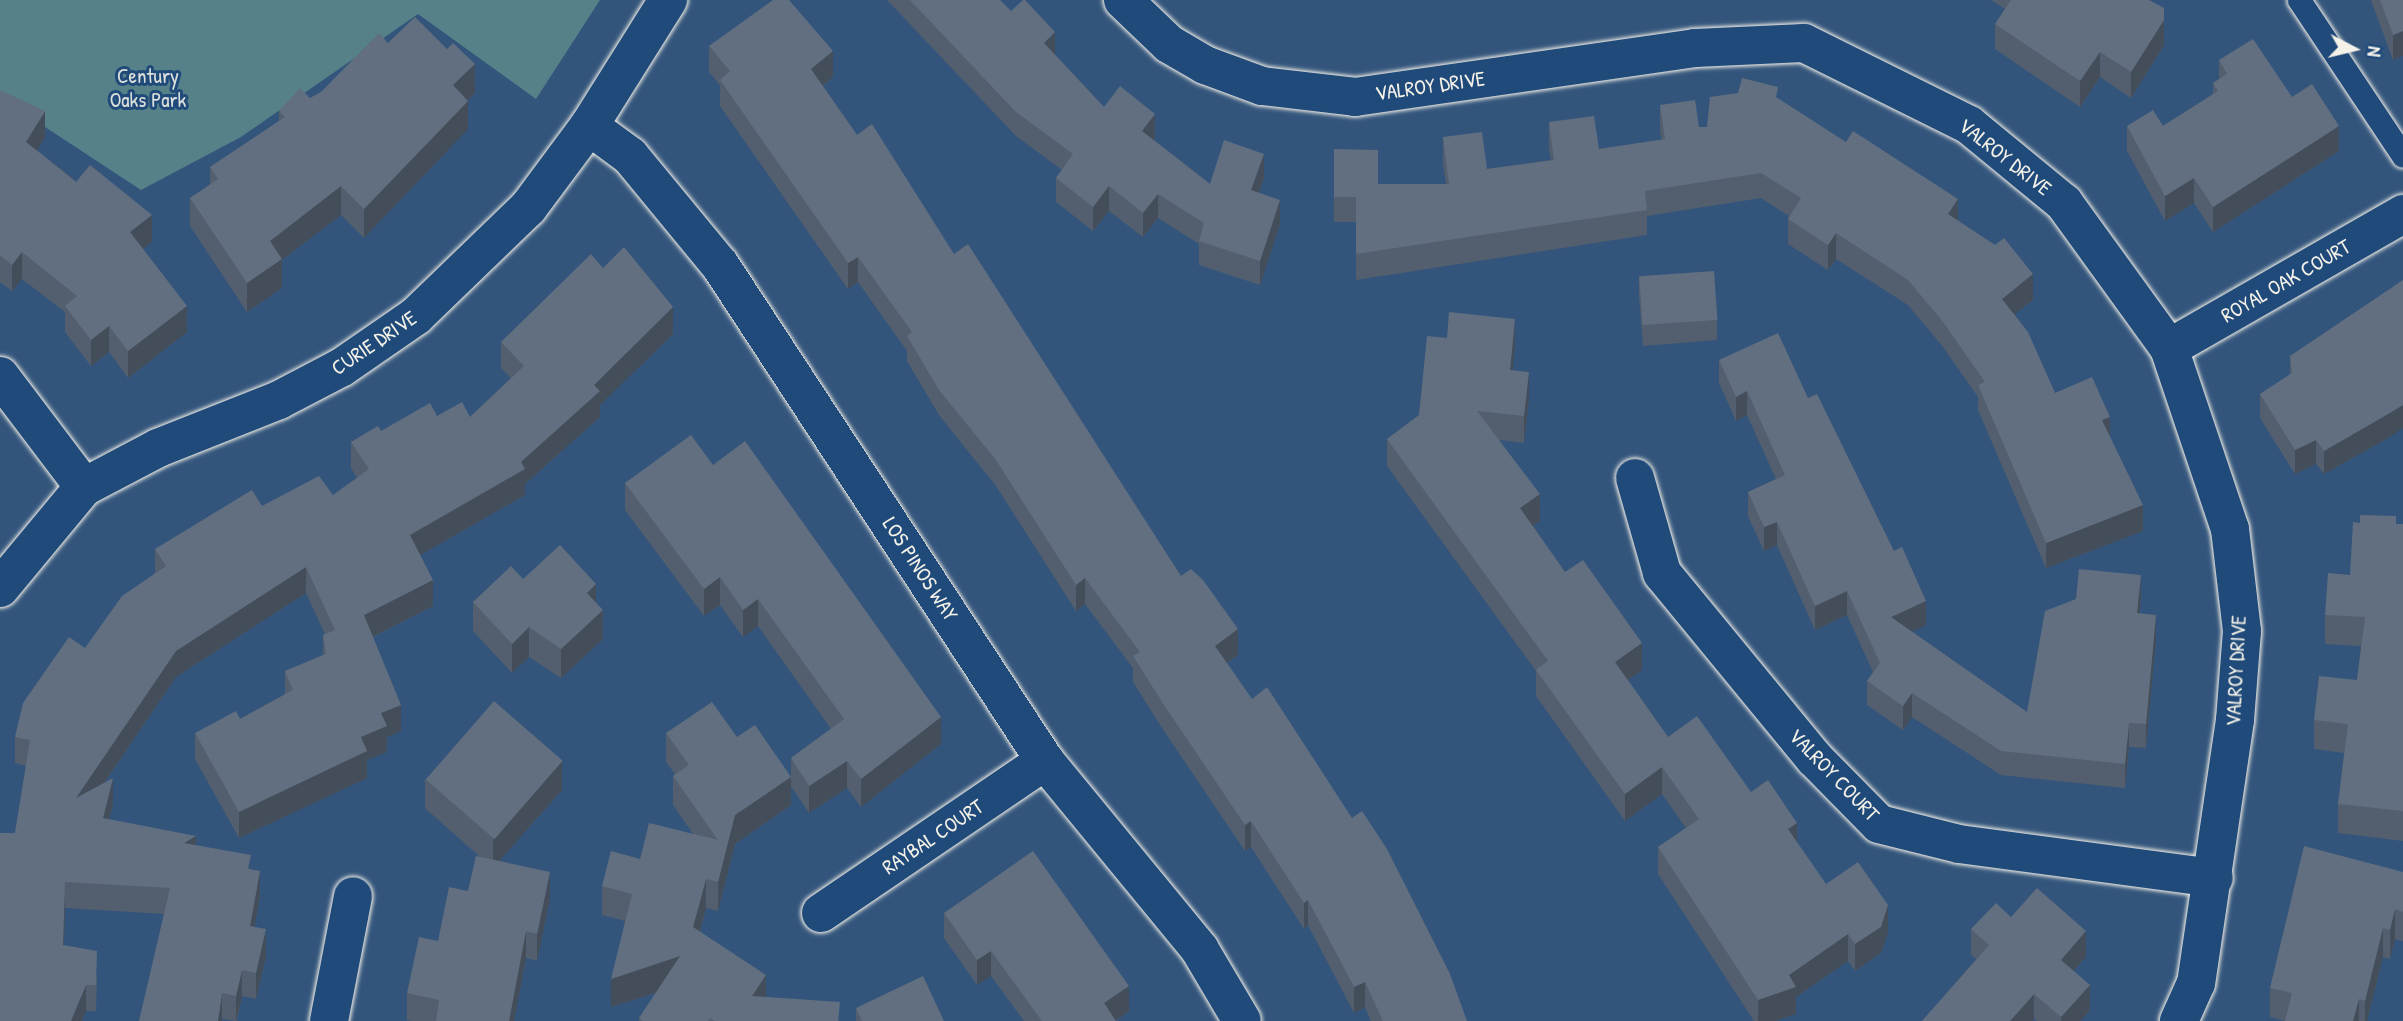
<!DOCTYPE html>
<html>
<head>
<meta charset="utf-8">
<style>
  body { margin:0 }
  #map { position:relative; width:2403px; height:1021px; overflow:hidden; background:#33557c; font-family:"Patrick Hand",sans-serif }
  div>[style] { position:absolute }
  .green>* { inset:0; background:#568189 }
  .roads { filter:drop-shadow(0 0 2px #f4f1e8) drop-shadow(0 0 2px #f4f1e8) }
  .lane>* { height:23px; margin:-11.5px; padding:0 11.5px; transform-origin:11.5px; border-radius:11.5px; background:#1f4a7a }
  .street>* { height:38px; margin:-19px; padding:0 19px; transform-origin:19px; border-radius:19px; background:#1f4a7a }
  .wall>* { inset:0; background:#535f6e }
  .shaded-wall>* { inset:0; background:#444e5a }
  .building>* { inset:0; background:#616f80; transform-origin:0 0 }
  span { translate:-50% -50%; white-space:nowrap; text-align:center; line-height:1.15; -webkit-text-stroke:6px #1f4a7a; paint-order:stroke }
  .park-label { font-size:21px; color:#dce0da }
  .street-label { font-size:21px; color:#f4f1e8 }
  .north { position:absolute; left:2319px; top:14px; width:70px; height:70px; -webkit-text-stroke:5px #1f4a7a; paint-order:stroke; rotate:97deg; font-size:19px; font-weight:700; line-height:28px; text-align:center; color:#f4f1e8 }
  .north::after { content:''; display:block; margin:auto; width:24px; height:32px; background:#f4f1e8; clip-path:polygon(50% 0,100% 100%,50% 72%,0 100%) }
</style>
</head>
<body>
<div id="map">
  <div class="green">
    <i style="clip-path:polygon(0 0,600px 0,536px 99px,418px 14px,241px 137px,141px 190px,42px 125px,0 109px)"></i>
  </div>
  <div class="roads">
    <div class="lane">
      <i style="left:2299px;top:0;width:187px;rotate:56.3deg"></i>
    </div>
    <div class="street">
      <i style="left:1123px;top:0;width:64px;rotate:43.7deg"></i>
      <i style="left:1169px;top:44px;width:42px;rotate:30.3deg"></i>
      <i style="left:1205px;top:65px;width:61px;rotate:20.2deg"></i>
      <i style="left:1262px;top:86px;width:94px;rotate:6.7deg"></i>
      <i style="left:1355px;top:97px;width:344px;rotate:-8.2deg"></i>
      <i style="left:1695px;top:48px;width:109px;rotate:-2.6deg"></i>
      <i style="left:1804px;top:43px;width:184px;rotate:26.4deg"></i>
      <i style="left:1969px;top:125px;width:123px;rotate:39.4deg"></i>
      <i style="left:2064px;top:203px;width:179px;rotate:54.1deg"></i>
      <i style="left:2169px;top:348px;width:191px;rotate:71.4deg"></i>
      <i style="left:2230px;top:529px;width:103px;rotate:83.3deg"></i>
      <i style="left:2242px;top:631px;width:89px;rotate:94.5deg"></i>
      <i style="left:2235px;top:720px;width:266px;rotate:98.4deg"></i>
      <i style="left:2196px;top:983px;width:42px;rotate:114.1deg"></i>
      <i style="left:589px;top:126px;width:51px;rotate:36.2deg"></i>
      <i style="left:630px;top:156px;width:141px;rotate:50.5deg"></i>
      <i style="left:720px;top:265px;width:593px;rotate:56.77deg"></i>
      <i style="left:1045px;top:761px;width:244px;rotate:50.6deg"></i>
      <i style="left:1200px;top:950px;width:82px;rotate:59.4deg"></i>
      <i style="left:2169px;top:348px;width:270px;rotate:-29.8deg"></i>
      <i style="left:0;top:376px;width:139px;rotate:52.9deg"></i>
      <i style="left:1635px;top:478px;width:99px;rotate:74.1deg"></i>
      <i style="left:1662px;top:573px;width:241px;rotate:50.6deg"></i>
      <i style="left:1815px;top:759px;width:91px;rotate:45.4deg"></i>
      <i style="left:1879px;top:824px;width:82px;rotate:14deg"></i>
      <i style="left:1959px;top:844px;width:257px;rotate:7.6deg"></i>
      <i style="left:0;top:588px;width:131px;rotate:-50.3deg"></i>
      <i style="left:84px;top:487px;width:84px;rotate:-27.8deg"></i>
      <i style="left:158px;top:448px;width:130px;rotate:-21.6deg"></i>
      <i style="left:279px;top:400px;width:71px;rotate:-27.6deg"></i>
      <i style="left:342px;top:367px;width:90px;rotate:-34.6deg"></i>
      <i style="left:416px;top:316px;width:156px;rotate:-44deg"></i>
      <i style="left:528px;top:208px;width:102px;rotate:-53.4deg"></i>
      <i style="left:589px;top:126px;width:149px;rotate:-57.9deg"></i>
      <i style="left:821px;top:913px;width:271px;rotate:-34.2deg"></i>
      <i style="left:329px;top:1021px;width:127px;rotate:-79.1deg"></i>
    </div>
  </div>
  <div class="wall">
    <i style="clip-path:polygon(887px 0,1000px 0,1055px 55px,1104px 107px,1155px 138px,1154px 140px,1210px 184px,1264px 178px,1259px 192px,1280px 224px,1260px 285px,1199px 265px,1199px 244px,1158px 218px,1143px 237px,1109px 211px,1093px 231px,1056px 202px,1056px 178px,1062px 170px,1016px 136px)"></i>
    <i style="clip-path:polygon(1991px 0,2149px 0,2164px 45px,2131px 98px,2100px 77px,2080px 107px,1995px 49px,1995px 24px,2005px 9px)"></i>
    <i style="clip-path:polygon(2371px 0,2403px 0,2393px 60px)"></i>
    <i style="clip-path:polygon(388px 43px,475px 93px,468px 100px,468px 129px,364px 238px,341px 215px,282px 260px,282px 288px,247px 312px,190px 226px,190px 198px,210px 185px,210px 167px,279px 121px,279px 111px,310px 98px,321px 92px)"></i>
    <i style="clip-path:polygon(709px 46px,833px 77px,823px 86px,857px 135px,954px 254px,1181px 576px,1238px 655px,1227px 663px,1467px 1021px,1371px 1021px,1365px 1007px,1354px 1013px,1308px 925px,1304px 929px,1251px 847px,1245px 851px,1162px 728px,1133px 682px,1133px 668px,1085px 604px,1076px 611px,996px 486px,939px 415px,907px 361px,907px 351px,858px 282px,848px 289px,720px 106px,720px 85px,709px 72px)"></i>
    <i style="clip-path:polygon(2219px 60px,2292px 97px,2339px 151px,2213px 232px,2194px 203px,2165px 221px,2127px 151px,2127px 126px,2163px 126px,2213px 94px,2213px 83px,2219px 79px)"></i>
    <i style="clip-path:polygon(0 90px,45px 137px,37px 150px,152px 242px,143px 249px,187px 332px,128px 378px,109px 352px,91px 366px,65px 332px,65px 312px,22px 279px,12px 291px,0 282px)"></i>
    <i style="clip-path:polygon(1778px 99px,1958px 220px,2033px 300px,2014px 314px,2055px 393px,2110px 437px,2143px 531px,2046px 568px,1978px 410px,1978px 397px,1943px 347px,1908px 305px,1836px 259px,1828px 270px,1788px 244px,1788px 219px,1789px 216px,1761px 198px,1647px 216px,1647px 235px,1356px 280px,1356px 222px,1334px 222px,1334px 149px,1378px 184px,1446px 184px,1443px 163px,1443px 137px,1487px 169px,1551px 160px,1549px 148px,1549px 122px,1599px 149px,1662px 140px,1660px 131px,1660px 105px,1699px 127px,1707px 127px)"></i>
    <i style="clip-path:polygon(1639px 276px,1717px 320px,1717px 340px,1643px 346px,1639px 297px)"></i>
    <i style="clip-path:polygon(673px 334px,600px 405px,600px 417px,525px 484px,525px 495px,420px 555px,433px 606px,373px 637px,401px 731px,387px 737px,387px 752px,367px 760px,367px 778px,239px 838px,195px 759px,195px 733px,240px 719px,285px 694px,285px 671px,323px 655px,323px 635px,325px 634px,306px 593px,176px 677px,104px 783px,113px 804px,109px 819px,196px 845px,251px 869px,260px 897px,254px 927px,266px 956px,256px 999px,242px 996px,237px 1021px,222px 1019px,164px 914px,65px 908px,64px 945px,97px 977px,96px 1011px,86px 1011px,15px 833px,26px 766px,15px 763px,15px 737px,85px 648px,155px 573px,155px 549px,262px 506px,333px 495px,357px 478px,351px 468px,351px 442px,381px 431px,437px 416px,470px 417px,511px 378px,501px 368px,501px 342px)"></i>
    <i style="clip-path:polygon(1515px 346px,1512px 370px,1529px 399px,1524px 443px,1499px 440px,1540px 521px,1533px 526px,1565px 572px,1642px 670px,1628px 680px,1668px 737px,1751px 792px,1797px 843px,1826px 884px,1888px 932px,1881px 953px,1855px 971px,1848px 961px,1796px 997px,1796px 1014px,1775px 1021px,1754px 1021px,1658px 874px,1658px 847px,1686px 828px,1662px 794px,1625px 821px,1536px 696px,1536px 671px,1387px 466px,1387px 439px)"></i>
    <i style="clip-path:polygon(2290px 356px,2390px 437px,2324px 474px,2316px 464px,2295px 474px,2260px 418px,2260px 394px,2290px 375px)"></i>
    <i style="clip-path:polygon(1719px 360px,1808px 398px,1926px 625px,1911px 631px,2027px 712px,2141px 599px,2139px 613px,2156px 639px,2146px 748px,2129px 747px,2125px 788px,2001px 775px,1912px 717px,1903px 730px,1867px 705px,1867px 681px,1873px 672px,1847px 615px,1815px 630px,1777px 545px,1764px 551px,1748px 516px,1748px 492px,1776px 479px,1747px 415px,1736px 421px,1719px 383px)"></i>
    <i style="clip-path:polygon(713px 465px,941px 744px,861px 807px,847px 788px,809px 813px,791px 786px,791px 758px,831px 729px,758px 626px,743px 637px,720px 605px,704px 616px,625px 510px,625px 483px)"></i>
    <i style="clip-path:polygon(2396px 524px,2403px 524px,2403px 841px,2338px 833px,2338px 804px,2344px 753px,2314px 749px,2314px 720px,2357px 680px,2361px 646px,2325px 644px,2325px 615px,2350px 575px)"></i>
    <i style="clip-path:polygon(523px 579px,596px 603px,603px 639px,561px 678px,529px 657px,512px 673px,473px 631px,473px 602px)"></i>
    <i style="clip-path:polygon(666px 733px,737px 737px,791px 805px,735px 844px,718px 911px,706px 908px,700px 932px,766px 997px,840px 1021px,639px 1021px,639px 1018px,656px 993px,611px 1007px,625px 921px,602px 915px,602px 886px,640px 859px,693px 834px,673px 805px,673px 776px,675px 774px,666px 762px)"></i>
    <i style="clip-path:polygon(425px 779px,562px 790px,499px 861px,550px 898px,537px 961px,526px 958px,514px 1021px,412px 1021px,407px 1020px,407px 993px,468px 891px,480px 857px,425px 808px)"></i>
    <i style="clip-path:polygon(2403px 872px,2403px 941px,2395px 939px,2390px 959px,2383px 957px,2367px 1021px,2285px 1021px,2270px 1017px,2270px 988px)"></i>
    <i style="clip-path:polygon(944px 913px,1129px 1011px,1116px 1021px,1024px 1021px,991px 976px,977px 985px,944px 938px)"></i>
    <i style="clip-path:polygon(2011px 917px,2086px 957px,2073px 971px,2090px 1010px,2080px 1021px,2037px 1021px,2034px 1019px,2032px 1021px,1922px 1021px,1977px 959px,1971px 955px,1971px 929px)"></i>
    <i style="clip-path:polygon(856px 1008px,944px 1021px,856px 1021px)"></i>
  </div>
  <div class="shaded-wall">
    <i style="clip-path:polygon(2164px 20px,2164px 45px,2131px 98px,2131px 72px)"></i>
    <i style="clip-path:polygon(2403px 31px,2403px 56px,2393px 60px,2393px 35px)"></i>
    <i style="clip-path:polygon(1055px 32px,1055px 57px,1044px 43px)"></i>
    <i style="clip-path:polygon(833px 51px,833px 77px,811px 95px,811px 69px)"></i>
    <i style="clip-path:polygon(2100px 52px,2100px 77px,2080px 107px,2080px 81px)"></i>
    <i style="clip-path:polygon(475px 64px,475px 93px,453px 114px,453px 85px)"></i>
    <i style="clip-path:polygon(468px 101px,468px 129px,364px 238px,364px 209px)"></i>
    <i style="clip-path:polygon(45px 111px,45px 137px,26px 169px,26px 142px)"></i>
    <i style="clip-path:polygon(1155px 114px,1155px 138px,1142px 156px,1142px 131px)"></i>
    <i style="clip-path:polygon(2339px 126px,2339px 151px,2213px 232px,2213px 207px)"></i>
    <i style="clip-path:polygon(1264px 154px,1264px 178px,1251px 214px,1251px 190px)"></i>
    <i style="clip-path:polygon(2194px 178px,2194px 203px,2165px 221px,2165px 196px)"></i>
    <i style="clip-path:polygon(341px 186px,341px 215px,282px 260px,282px 288px,247px 312px,247px 283px,270px 241px)"></i>
    <i style="clip-path:polygon(1109px 186px,1109px 211px,1093px 231px,1093px 207px)"></i>
    <i style="clip-path:polygon(1158px 194px,1158px 218px,1143px 237px,1143px 213px)"></i>
    <i style="clip-path:polygon(1958px 199px,1958px 224px,1948px 214px)"></i>
    <i style="clip-path:polygon(1280px 200px,1280px 224px,1260px 285px,1260px 261px)"></i>
    <i style="clip-path:polygon(152px 215px,152px 242px,130px 259px,130px 232px)"></i>
    <i style="clip-path:polygon(1836px 233px,1836px 259px,1828px 270px,1828px 245px)"></i>
    <i style="clip-path:polygon(22px 252px,22px 279px,12px 291px,12px 265px)"></i>
    <i style="clip-path:polygon(858px 257px,858px 282px,848px 289px,848px 263px)"></i>
    <i style="clip-path:polygon(2033px 274px,2033px 300px,2002px 324px,2002px 299px)"></i>
    <i style="clip-path:polygon(187px 306px,187px 332px,128px 378px,128px 351px)"></i>
    <i style="clip-path:polygon(673px 307px,673px 334px,600px 405px,600px 417px,525px 484px,525px 495px,410px 561px,410px 535px,521px 462px,594px 385px)"></i>
    <i style="clip-path:polygon(1515px 319px,1515px 346px,1510px 397px,1510px 370px)"></i>
    <i style="clip-path:polygon(109px 326px,109px 352px,91px 366px,91px 340px)"></i>
    <i style="clip-path:polygon(1529px 372px,1529px 399px,1524px 443px,1524px 416px)"></i>
    <i style="clip-path:polygon(1747px 391px,1747px 415px,1736px 421px,1736px 397px)"></i>
    <i style="clip-path:polygon(2403px 405px,2403px 428px,2390px 437px,2324px 474px,2324px 451px)"></i>
    <i style="clip-path:polygon(2110px 417px,2110px 443px,2102px 420px)"></i>
    <i style="clip-path:polygon(2316px 440px,2316px 464px,2295px 474px,2295px 450px)"></i>
    <i style="clip-path:polygon(1540px 494px,1540px 521px,1520px 535px,1520px 508px)"></i>
    <i style="clip-path:polygon(2143px 505px,2143px 531px,2046px 568px,2046px 543px)"></i>
    <i style="clip-path:polygon(1777px 522px,1777px 545px,1764px 551px,1764px 527px)"></i>
    <i style="clip-path:polygon(306px 567px,306px 593px,176px 677px,76px 824px,76px 798px,176px 651px)"></i>
    <i style="clip-path:polygon(2141px 575px,2141px 599px,2137px 637px,2137px 613px)"></i>
    <i style="clip-path:polygon(720px 577px,720px 605px,704px 616px,704px 589px)"></i>
    <i style="clip-path:polygon(1085px 578px,1085px 604px,1076px 611px,1076px 585px)"></i>
    <i style="clip-path:polygon(433px 580px,433px 606px,364px 641px,364px 615px)"></i>
    <i style="clip-path:polygon(596px 584px,596px 613px,587px 593px)"></i>
    <i style="clip-path:polygon(1847px 591px,1847px 615px,1815px 630px,1815px 606px)"></i>
    <i style="clip-path:polygon(758px 599px,758px 626px,743px 637px,743px 610px)"></i>
    <i style="clip-path:polygon(1926px 601px,1926px 625px,1891px 641px,1891px 617px)"></i>
    <i style="clip-path:polygon(603px 610px,603px 639px,561px 678px,561px 649px)"></i>
    <i style="clip-path:polygon(2156px 615px,2156px 639px,2146px 748px,2146px 724px)"></i>
    <i style="clip-path:polygon(529px 627px,529px 657px,512px 673px,512px 644px)"></i>
    <i style="clip-path:polygon(1238px 629px,1238px 655px,1215px 671px,1215px 646px)"></i>
    <i style="clip-path:polygon(1642px 643px,1642px 670px,1615px 689px,1615px 662px)"></i>
    <i style="clip-path:polygon(1912px 693px,1912px 717px,1903px 730px,1903px 706px)"></i>
    <i style="clip-path:polygon(401px 705px,401px 731px,387px 737px,387px 752px,367px 760px,367px 778px,239px 838px,239px 812px,361px 737px,381px 713px)"></i>
    <i style="clip-path:polygon(941px 717px,941px 744px,861px 807px,861px 779px)"></i>
    <i style="clip-path:polygon(2129px 723px,2129px 747px,2125px 788px,2125px 764px)"></i>
    <i style="clip-path:polygon(562px 761px,562px 790px,493px 868px,493px 839px)"></i>
    <i style="clip-path:polygon(847px 761px,847px 788px,809px 813px,809px 786px)"></i>
    <i style="clip-path:polygon(1662px 767px,1662px 794px,1625px 821px,1625px 794px)"></i>
    <i style="clip-path:polygon(791px 777px,791px 805px,735px 844px,718px 911px,718px 882px,735px 815px)"></i>
    <i style="clip-path:polygon(113px 778px,113px 804px,103px 844px,103px 818px)"></i>
    <i style="clip-path:polygon(1251px 821px,1251px 847px,1245px 851px,1245px 825px)"></i>
    <i style="clip-path:polygon(1797px 823px,1797px 849px,1788px 829px)"></i>
    <i style="clip-path:polygon(196px 836px,196px 862px,184px 843px)"></i>
    <i style="clip-path:polygon(260px 871px,260px 897px,250px 952px,250px 926px)"></i>
    <i style="clip-path:polygon(550px 872px,550px 898px,537px 961px,537px 934px)"></i>
    <i style="clip-path:polygon(706px 879px,706px 908px,693px 956px,693px 927px)"></i>
    <i style="clip-path:polygon(65px 882px,65px 908px,63px 971px,63px 945px)"></i>
    <i style="clip-path:polygon(1308px 900px,1308px 925px,1304px 929px,1304px 903px)"></i>
    <i style="clip-path:polygon(1888px 905px,1888px 932px,1881px 953px,1855px 971px,1855px 944px)"></i>
    <i style="clip-path:polygon(2395px 909px,2395px 939px,2390px 959px,2390px 930px)"></i>
    <i style="clip-path:polygon(2383px 928px,2383px 957px,2367px 1021px,2365px 1021px,2365px 1001px)"></i>
    <i style="clip-path:polygon(266px 929px,266px 956px,256px 999px,256px 973px)"></i>
    <i style="clip-path:polygon(526px 931px,526px 958px,514px 1021px,509px 1021px)"></i>
    <i style="clip-path:polygon(2086px 931px,2086px 957px,2061px 985px,2061px 960px)"></i>
    <i style="clip-path:polygon(1848px 934px,1848px 961px,1796px 997px,1796px 1014px,1775px 1021px,1758px 1021px,1758px 1000px,1789px 975px)"></i>
    <i style="clip-path:polygon(991px 951px,991px 976px,977px 985px,977px 960px)"></i>
    <i style="clip-path:polygon(680px 956px,680px 985px,611px 1007px,611px 979px)"></i>
    <i style="clip-path:polygon(242px 970px,242px 996px,236px 1021px,236px 996px)"></i>
    <i style="clip-path:polygon(766px 975px,766px 1004px,752px 996px)"></i>
    <i style="clip-path:polygon(1365px 982px,1365px 1007px,1354px 1013px,1354px 987px)"></i>
    <i style="clip-path:polygon(86px 985px,86px 1011px,82px 1021px,71px 1021px)"></i>
    <i style="clip-path:polygon(2090px 985px,2090px 1010px,2080px 1021px,2061px 1021px,2061px 1017px)"></i>
    <i style="clip-path:polygon(1129px 986px,1129px 1011px,1115px 1021px,1104px 1003px)"></i>
    <i style="clip-path:polygon(222px 993px,222px 1021px,218px 1021px)"></i>
    <i style="clip-path:polygon(2034px 994px,2034px 1019px,2032px 1021px,2010px 1021px)"></i>
    <i style="clip-path:polygon(2359px 999px,2359px 1021px,2353px 1021px)"></i>
  </div>
  <div class="building">
    <i style="clip-path:polygon(773px 0,789px 0,833px 51px,811px 69px,857px 135px,872px 124px,954px 254px,968px 244px,1181px 576px,1191px 569px,1203px 580px,1238px 629px,1215px 646px,1252px 699px,1267px 687px,1352px 818px,1362px 811px,1387px 849px,1450px 974px,1467px 1021px,1383px 1021px,1365px 982px,1354px 987px,1308px 900px,1304px 903px,1251px 821px,1245px 825px,1162px 702px,1133px 656px,1140px 652px,1085px 578px,1076px 585px,996px 460px,939px 390px,907px 336px,912px 332px,858px 257px,848px 263px,720px 80px,730px 71px,709px 46px)"></i>
    <i style="clip-path:polygon(910px 0,1000px 0,1011px 11px,1023px 0,1025px 0,1055px 32px,1044px 43px,1104px 107px,1120px 86px,1155px 114px,1142px 131px,1210px 184px,1224px 140px,1264px 154px,1251px 190px,1280px 200px,1260px 261px,1199px 241px,1204px 223px,1158px 194px,1143px 213px,1109px 186px,1093px 207px,1056px 178px,1073px 154px,1016px 112px)"></i>
    <i style="clip-path:polygon(2011px 0,2149px 0,2164px 8px,2164px 20px,2131px 72px,2100px 52px,2080px 81px,1995px 24px)"></i>
    <i style="clip-path:polygon(2380px 0,2403px 0,2403px 31px,2393px 35px)"></i>
    <i style="clip-path:polygon(415px 17px,447px 49px,453px 43px,475px 64px,453px 85px,468px 101px,364px 209px,341px 186px,270px 241px,282px 259px,247px 283px,190px 198px,218px 179px,210px 167px,285px 117px,279px 111px,300px 88px,310px 98px,321px 92px,379px 33px,388px 43px)"></i>
    <i style="clip-path:polygon(2253px 39px,2292px 97px,2312px 84px,2339px 126px,2213px 207px,2194px 178px,2165px 196px,2127px 126px,2153px 110px,2163px 126px,2218px 91px,2213px 83px,2227px 74px,2219px 60px)"></i>
    <i style="clip-path:polygon(1742px 78px,1778px 87px,1776px 97px,1846px 142px,1853px 131px,1958px 199px,1948px 214px,1995px 245px,2004px 238px,2033px 274px,2002px 299px,2028px 332px,2055px 393px,2092px 377px,2110px 417px,2102px 420px,2143px 505px,2046px 543px,1978px 385px,1985px 382px,1943px 322px,1908px 280px,1836px 233px,1828px 245px,1788px 219px,1801px 198px,1761px 173px,1645px 191px,1647px 210px,1356px 254px,1356px 197px,1334px 197px,1334px 149px,1378px 150px,1378px 184px,1449px 184px,1443px 137px,1482px 132px,1487px 169px,1554px 160px,1549px 122px,1594px 116px,1599px 149px,1665px 139px,1660px 105px,1695px 100px,1699px 127px,1707px 127px,1710px 97px,1738px 93px)"></i>
    <i style="clip-path:polygon(0 90px,45px 111px,26px 142px,76px 182px,90px 165px,152px 215px,130px 232px,187px 306px,128px 351px,109px 326px,91px 340px,65px 306px,77px 296px,22px 252px,12px 265px,0 255px)"></i>
    <i style="clip-path:polygon(624px 247px,673px 307px,594px 385px,600px 391px,521px 462px,525px 469px,410px 535px,433px 580px,364px 615px,401px 705px,381px 713px,387px 726px,361px 737px,367px 751px,239px 812px,195px 733px,236px 711px,240px 719px,293px 690px,285px 671px,326px 654px,323px 635px,335px 630px,306px 567px,176px 651px,76px 798px,113px 778px,103px 818px,196px 836px,184px 843px,251px 855px,248px 869px,260px 871px,250px 926px,266px 929px,256px 973px,242px 970px,236px 996px,222px 993px,218px 1021px,139px 1021px,170px 888px,65px 882px,63px 945px,97px 951px,96px 985px,86px 985px,71px 1021px,0 1021px,0 833px,15px 833px,30px 740px,15px 737px,23px 703px,69px 637px,85px 648px,122px 596px,166px 566px,155px 549px,252px 490px,262px 506px,319px 476px,333px 495px,369px 469px,351px 442px,378px 426px,381px 431px,430px 403px,437px 416px,462px 402px,470px 417px,524px 366px,501px 342px,591px 254px,603px 268px)"></i>
    <i style="left:1714px;top:271px;width:49px;height:75px;rotate:86deg"></i>
    <i style="clip-path:polygon(2403px 280px,2403px 405px,2390px 413px,2324px 451px,2316px 440px,2295px 450px,2260px 394px,2292px 373px,2290px 356px)"></i>
    <i style="clip-path:polygon(1449px 312px,1515px 319px,1510px 370px,1529px 372px,1524px 416px,1477px 411px,1540px 494px,1520px 508px,1565px 572px,1583px 560px,1642px 643px,1615px 662px,1668px 737px,1697px 716px,1751px 792px,1768px 780px,1797px 823px,1788px 829px,1826px 884px,1858px 862px,1888px 905px,1881px 927px,1855px 944px,1848px 934px,1789px 975px,1796px 987px,1758px 1000px,1658px 847px,1699px 819px,1662px 767px,1625px 794px,1536px 670px,1548px 661px,1387px 439px,1419px 415px,1427px 336px,1447px 338px)"></i>
    <i style="clip-path:polygon(1778px 333px,1808px 398px,1817px 394px,1894px 551px,1902px 547px,1926px 601px,1891px 617px,2027px 712px,2045px 611px,2076px 599px,2079px 569px,2141px 575px,2137px 613px,2156px 615px,2146px 724px,2129px 723px,2125px 764px,2001px 751px,1912px 693px,1903px 706px,1867px 681px,1880px 663px,1847px 591px,1815px 606px,1777px 522px,1764px 527px,1748px 492px,1785px 475px,1747px 391px,1736px 397px,1719px 360px)"></i>
    <i style="clip-path:polygon(691px 435px,713px 465px,745px 441px,941px 717px,861px 779px,847px 761px,809px 786px,791px 758px,844px 719px,758px 599px,743px 610px,720px 577px,704px 589px,625px 483px)"></i>
    <i style="clip-path:polygon(2360px 515px,2396px 516px,2396px 524px,2403px 524px,2403px 811px,2338px 804px,2348px 724px,2314px 720px,2319px 676px,2357px 680px,2365px 617px,2325px 615px,2328px 573px,2350px 575px,2353px 522px,2360px 523px)"></i>
    <i style="clip-path:polygon(560px 545px,596px 584px,587px 593px,603px 610px,561px 649px,529px 627px,512px 644px,473px 602px,511px 566px,523px 579px)"></i>
    <i style="left:494px;top:701px;width:91px;height:104px;rotate:41deg"></i>
    <i style="clip-path:polygon(712px 702px,737px 737px,755px 725px,791px 777px,735px 815px,718px 882px,706px 879px,693px 927px,766px 975px,752px 996px,840px 1002px,838px 1021px,715px 1021px,710px 1018px,708px 1021px,643px 1021px,639px 1018px,680px 956px,611px 979px,632px 894px,602px 886px,611px 851px,640px 859px,649px 823px,718px 840px,673px 776px,689px 765px,666px 733px)"></i>
    <i style="clip-path:polygon(2304px 846px,2403px 872px,2403px 912px,2395px 909px,2390px 930px,2383px 928px,2365px 1001px,2359px 999px,2353px 1021px,2285px 1021px,2292px 993px,2270px 988px)"></i>
    <i style="clip-path:polygon(1033px 851px,1129px 986px,1104px 1003px,1116px 1021px,1042px 1021px,991px 951px,977px 960px,944px 913px)"></i>
    <i style="clip-path:polygon(476px 856px,550px 872px,537px 934px,526px 931px,509px 1021px,436px 1021px,439px 1000px,407px 993px,419px 937px,438px 941px,449px 887px,468px 891px)"></i>
    <i style="clip-path:polygon(2037px 888px,2086px 931px,2061px 960px,2090px 985px,2061px 1017px,2034px 994px,2010px 1021px,1922px 1021px,1989px 945px,1971px 929px,1996px 903px,2011px 917px)"></i>
    <i style="clip-path:polygon(923px 976px,944px 1021px,862px 1021px,856px 1008px)"></i>
  </div>
  <div class="park-label">
    <span style="left:148px;top:88px">Century<br>Oaks Park</span>
  </div>
  <div class="street-label">
    <span style="left:1430px;top:86px;rotate:-8deg">VALROY DRIVE</span>
    <span style="left:2005px;top:157px;rotate:38deg">VALROY DRIVE</span>
    <span style="left:2286px;top:281px;rotate:-30deg">ROYAL OAK COURT</span>
    <span style="left:374px;top:343px;rotate:-34deg">CURIE DRIVE</span>
    <span style="left:920px;top:569px;rotate:57deg">LOS PINOS WAY</span>
    <span style="left:2236px;top:671px;rotate:-87deg">VALROY DRIVE</span>
    <span style="left:1834px;top:775px;rotate:46deg">VALROY COURT</span>
    <span style="left:933px;top:837px;rotate:-34deg">RAYBAL COURT</span>
  </div>
  <div class="north">N</div>
</div>
</body>
</html>
